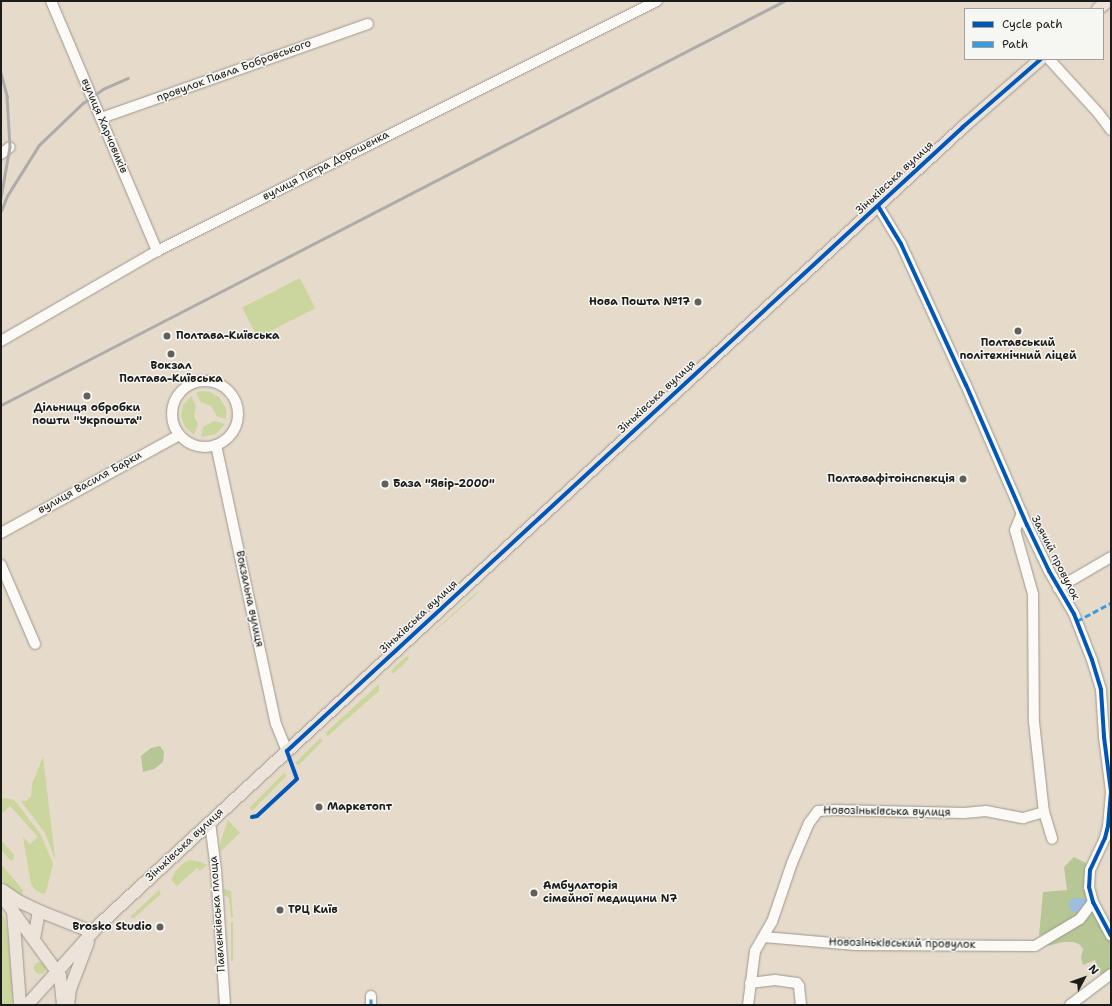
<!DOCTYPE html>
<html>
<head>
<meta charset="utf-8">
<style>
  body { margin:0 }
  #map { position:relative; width:1112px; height:1006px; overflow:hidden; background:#e6dbcb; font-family:"Shantell Sans",sans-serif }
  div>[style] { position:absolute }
  .green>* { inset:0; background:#cad69e; transform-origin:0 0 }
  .round { border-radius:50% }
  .forest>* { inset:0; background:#b6c695 }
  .river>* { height:14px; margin:-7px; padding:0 7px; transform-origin:7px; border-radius:7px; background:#9cbee1 }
  .roads { filter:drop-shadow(0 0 1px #9d978d) drop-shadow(0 0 1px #9d978d) }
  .minor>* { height:10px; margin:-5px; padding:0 5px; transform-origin:5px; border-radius:5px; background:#fbfaf7 }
  .minor>.ring { margin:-5px; padding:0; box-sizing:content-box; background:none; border:10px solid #fbfaf7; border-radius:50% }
  .major>* { height:12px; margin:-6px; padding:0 6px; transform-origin:6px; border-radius:6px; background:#ece4db }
  .rail>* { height:2.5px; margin:-1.25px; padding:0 1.25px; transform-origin:1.25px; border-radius:1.25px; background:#aeacaa }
  .quiet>* { height:3px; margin-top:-1.5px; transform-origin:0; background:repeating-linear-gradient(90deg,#3c9bdf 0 6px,transparent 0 9px) }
  .cycleway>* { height:4px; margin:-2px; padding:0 2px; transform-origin:2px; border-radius:2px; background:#0057b8 }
  .dots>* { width:11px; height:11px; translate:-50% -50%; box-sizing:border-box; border:2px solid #f6f6f2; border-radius:50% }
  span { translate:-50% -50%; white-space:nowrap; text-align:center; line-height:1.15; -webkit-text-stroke:3px #f6f6f2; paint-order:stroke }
  .street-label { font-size:11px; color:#1c1c1c }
  .poi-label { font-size:11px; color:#1c1c1c; font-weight:700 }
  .right { translate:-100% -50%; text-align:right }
  .left { translate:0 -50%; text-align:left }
  .frame { position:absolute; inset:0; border:2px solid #1c1c1c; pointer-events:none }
  .legend { position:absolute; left:964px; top:8px; width:140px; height:52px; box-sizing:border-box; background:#f6f6f2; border:1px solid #9f9f9c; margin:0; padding:5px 7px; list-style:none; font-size:12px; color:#1c1c1c }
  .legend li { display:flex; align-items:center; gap:8px; height:20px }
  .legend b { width:20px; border:1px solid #9f9f9c }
  .north { position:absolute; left:1064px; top:958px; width:40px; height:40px; -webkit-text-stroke:3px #f6f6f2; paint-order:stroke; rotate:49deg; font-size:11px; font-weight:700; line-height:16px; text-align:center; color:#1c1c1c }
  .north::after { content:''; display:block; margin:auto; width:14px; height:18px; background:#1c1c1c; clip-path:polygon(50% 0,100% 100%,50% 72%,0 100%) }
</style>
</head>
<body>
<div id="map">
  <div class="green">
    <i style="left:300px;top:278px;width:34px;height:65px;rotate:63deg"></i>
    <i style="clip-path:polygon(201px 391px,210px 392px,219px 397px,226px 408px,226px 419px,217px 416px,211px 406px,201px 402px,196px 393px)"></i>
    <i style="clip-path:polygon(191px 396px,196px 406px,194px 416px,198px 425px,194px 435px,185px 427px,181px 416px,183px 405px)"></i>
    <i style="clip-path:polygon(214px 421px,225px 424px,216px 434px,201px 437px,203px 427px)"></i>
    <i style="clip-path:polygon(478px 591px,478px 593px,435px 631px,435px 630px)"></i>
    <i style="clip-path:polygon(409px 656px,408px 660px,393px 674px,391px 671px,405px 657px)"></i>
    <i style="clip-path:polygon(379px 684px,379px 691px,328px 736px,325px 733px)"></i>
    <i style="left:320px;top:738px;width:4px;height:35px;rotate:45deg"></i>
    <i style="clip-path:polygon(43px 757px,55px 857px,55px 859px,45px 833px,21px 801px,26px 801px,31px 796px,32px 784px)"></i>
    <i style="left:284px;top:773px;width:4px;height:49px;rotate:45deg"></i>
    <i style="clip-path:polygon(1px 798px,12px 799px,16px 802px,41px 835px,53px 864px,46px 892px,43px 894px,35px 890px,31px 884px,23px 837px,30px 844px,38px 837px,10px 806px,3px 813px,1px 811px)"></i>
    <i style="clip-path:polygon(228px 820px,240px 833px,220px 852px,221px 840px)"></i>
    <i style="clip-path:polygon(1px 840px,14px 855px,14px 859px,11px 861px,1px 850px)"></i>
    <i style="clip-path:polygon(189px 860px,202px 862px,207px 865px,200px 871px,197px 868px,177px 886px,171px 880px,175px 872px,181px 865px)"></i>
    <i style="clip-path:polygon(1px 864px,23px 890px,22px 896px,20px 897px,16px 896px,1px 879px)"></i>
    <i style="clip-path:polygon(224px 889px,231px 891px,233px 917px,231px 918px,229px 898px,224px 895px)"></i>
    <i style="clip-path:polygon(159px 890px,161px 894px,134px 918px,131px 918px,131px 916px)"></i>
    <i style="clip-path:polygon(1px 909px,6px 922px,13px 994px,11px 1005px,1px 1005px)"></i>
    <i style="left:231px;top:922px;width:2px;height:39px"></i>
    <i class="round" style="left:34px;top:962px;width:12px;height:12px"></i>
  </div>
  <div class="forest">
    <i style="clip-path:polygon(160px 746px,164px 752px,163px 762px,154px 769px,143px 772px,141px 756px,151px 748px)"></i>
    <i style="clip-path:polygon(1074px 857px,1086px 863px,1084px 882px,1087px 901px,1075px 917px,1062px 924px,1051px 932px,1039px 936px,1043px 892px,1067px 890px,1064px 867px)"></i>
    <i style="clip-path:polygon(1090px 908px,1111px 939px,1111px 967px,1102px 977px,1095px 960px,1083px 965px,1081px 958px,1083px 949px,1079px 944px,1073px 942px,1063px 942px,1043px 947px,1043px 945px)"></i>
  </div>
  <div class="river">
    <i style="left:1076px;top:905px;width:10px;rotate:6deg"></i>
  </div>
  <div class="roads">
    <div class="minor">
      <i style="left:51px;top:1px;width:272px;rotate:67deg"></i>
      <i style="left:1049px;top:59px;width:74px;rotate:47.7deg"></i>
      <i style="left:1099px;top:114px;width:20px;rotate:53deg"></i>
      <i style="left:101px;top:118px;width:283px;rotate:-19.4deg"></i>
      <i style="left:1px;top:154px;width:11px;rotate:-38deg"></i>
      <i style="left:878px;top:206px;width:44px;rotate:58.8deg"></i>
      <i style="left:901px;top:244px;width:155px;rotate:65.3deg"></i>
      <i style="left:966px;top:385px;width:153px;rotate:66.5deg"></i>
      <i style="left:1027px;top:525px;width:51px;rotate:64.4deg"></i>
      <i style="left:1049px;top:571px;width:50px;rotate:59.8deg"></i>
      <i style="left:1074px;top:614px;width:49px;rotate:68.6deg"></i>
      <i style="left:1092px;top:660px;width:31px;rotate:73deg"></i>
      <i style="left:1101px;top:690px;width:47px;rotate:86.3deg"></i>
      <i style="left:1104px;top:737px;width:55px;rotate:82.7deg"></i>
      <i style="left:1111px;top:792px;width:34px;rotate:95deg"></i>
      <i style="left:1108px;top:826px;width:12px;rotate:104deg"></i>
      <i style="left:1105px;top:838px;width:35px;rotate:115deg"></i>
      <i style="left:1090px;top:870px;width:17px;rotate:93deg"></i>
      <i style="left:1089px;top:887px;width:16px;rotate:75deg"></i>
      <i style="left:1093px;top:902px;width:38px;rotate:62deg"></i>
      <i style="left:1px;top:341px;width:180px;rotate:-30deg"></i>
      <i style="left:157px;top:251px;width:559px;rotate:-26.57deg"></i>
      <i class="ring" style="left:172px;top:381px;width:56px;height:56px"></i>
      <i style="left:216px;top:445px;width:285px;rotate:77.9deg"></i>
      <i style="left:276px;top:724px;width:29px;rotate:68deg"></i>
      <i style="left:1022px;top:513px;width:18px;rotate:112deg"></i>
      <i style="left:1015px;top:530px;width:66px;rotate:74.3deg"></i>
      <i style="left:1033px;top:594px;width:128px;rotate:89.6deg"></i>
      <i style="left:1034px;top:722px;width:91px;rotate:83.7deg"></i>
      <i style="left:1044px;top:812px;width:28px;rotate:73deg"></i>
      <i style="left:1px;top:533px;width:203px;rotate:-28.8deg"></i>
      <i style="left:1px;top:565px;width:86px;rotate:66.7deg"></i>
      <i style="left:1058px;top:588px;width:61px;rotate:-30.3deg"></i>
      <i style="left:210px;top:822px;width:48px;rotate:82.9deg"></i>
      <i style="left:216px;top:870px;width:135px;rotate:86.2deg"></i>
      <i style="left:764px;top:937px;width:92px;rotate:5deg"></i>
      <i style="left:856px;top:945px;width:179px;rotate:0.3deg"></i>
      <i style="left:1035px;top:946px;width:52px;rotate:-31deg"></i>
      <i style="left:1080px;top:919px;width:21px;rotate:-53deg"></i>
      <i style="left:750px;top:983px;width:25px;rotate:-7deg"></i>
      <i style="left:775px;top:980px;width:22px;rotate:8deg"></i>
      <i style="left:797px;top:983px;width:4px;rotate:56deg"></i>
      <i style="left:799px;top:986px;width:19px;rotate:84deg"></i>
      <i style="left:371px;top:1005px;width:9px;rotate:-90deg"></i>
      <i style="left:748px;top:1005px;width:54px;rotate:-82.6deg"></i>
      <i style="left:755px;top:951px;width:34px;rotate:-60deg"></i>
      <i style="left:772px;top:922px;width:62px;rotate:-71.3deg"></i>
      <i style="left:792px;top:863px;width:43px;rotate:-67deg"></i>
      <i style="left:809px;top:823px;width:15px;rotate:-53deg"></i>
      <i style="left:818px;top:811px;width:17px;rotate:-3deg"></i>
      <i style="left:835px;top:810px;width:129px;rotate:1.3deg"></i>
      <i style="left:964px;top:813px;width:22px;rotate:-5deg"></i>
      <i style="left:986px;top:811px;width:38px;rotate:11deg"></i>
      <i style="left:1023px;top:818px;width:22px;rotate:-16deg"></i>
      <i style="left:1070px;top:1005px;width:51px;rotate:-37.1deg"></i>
    </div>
    <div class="major">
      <i style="left:1098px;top:9px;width:13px;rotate:-39deg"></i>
      <i style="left:2px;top:890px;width:22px;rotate:34deg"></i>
      <i style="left:20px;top:902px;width:21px;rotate:25deg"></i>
      <i style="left:39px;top:911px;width:57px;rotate:21.6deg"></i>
      <i style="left:1px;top:895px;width:100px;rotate:53.9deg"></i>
      <i style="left:60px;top:976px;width:29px;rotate:84deg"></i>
      <i style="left:13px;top:911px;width:94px;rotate:85.7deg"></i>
      <i style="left:34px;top:939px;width:28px;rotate:-80deg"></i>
      <i style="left:27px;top:1005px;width:109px;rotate:-48deg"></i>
      <i style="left:100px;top:924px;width:1175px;rotate:-42.72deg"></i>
      <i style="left:963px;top:127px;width:103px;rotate:-41.1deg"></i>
      <i style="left:68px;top:1005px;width:16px;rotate:-83deg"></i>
      <i style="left:70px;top:989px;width:50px;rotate:-69deg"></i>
    </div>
  </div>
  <div class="rail">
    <i style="left:1px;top:73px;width:24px;rotate:75deg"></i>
    <i style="left:7px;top:96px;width:51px;rotate:86.6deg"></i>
    <i style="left:10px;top:147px;width:52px;rotate:100deg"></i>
    <i style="left:1px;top:211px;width:16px;rotate:-68deg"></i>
    <i style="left:7px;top:196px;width:60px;rotate:-57.9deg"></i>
    <i style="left:39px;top:145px;width:61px;rotate:-43.7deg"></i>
    <i style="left:83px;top:103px;width:24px;rotate:-35deg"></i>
    <i style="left:103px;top:89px;width:27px;rotate:-24deg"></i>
    <i style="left:1px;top:405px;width:881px;rotate:-27.29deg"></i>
  </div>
  <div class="quiet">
    <i style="left:1077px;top:621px;width:38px;rotate:-28deg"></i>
    <i style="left:371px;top:1005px;width:9px;rotate:-90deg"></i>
  </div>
  <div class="cycleway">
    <i style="left:878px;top:206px;width:44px;rotate:58.8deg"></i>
    <i style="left:901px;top:244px;width:155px;rotate:65.3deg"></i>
    <i style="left:966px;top:385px;width:153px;rotate:66.5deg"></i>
    <i style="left:1027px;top:525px;width:51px;rotate:64.4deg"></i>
    <i style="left:1049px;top:571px;width:50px;rotate:59.8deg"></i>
    <i style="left:1074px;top:614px;width:49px;rotate:68.6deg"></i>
    <i style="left:1092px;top:660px;width:31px;rotate:73deg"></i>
    <i style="left:1101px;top:690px;width:47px;rotate:86.3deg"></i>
    <i style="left:1104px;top:737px;width:55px;rotate:82.7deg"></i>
    <i style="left:1111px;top:792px;width:34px;rotate:95deg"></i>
    <i style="left:1108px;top:826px;width:12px;rotate:104deg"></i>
    <i style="left:1105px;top:838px;width:35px;rotate:115deg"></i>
    <i style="left:1090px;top:870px;width:17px;rotate:93deg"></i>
    <i style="left:1089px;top:887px;width:16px;rotate:75deg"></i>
    <i style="left:1093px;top:902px;width:38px;rotate:62deg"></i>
    <i style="left:252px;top:817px;width:5px;rotate:-11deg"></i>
    <i style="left:257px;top:816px;width:54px;rotate:-42.8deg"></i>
    <i style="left:297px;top:779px;width:30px;rotate:-110deg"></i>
    <i style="left:287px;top:751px;width:920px;rotate:-42.71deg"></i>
    <i style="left:963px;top:127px;width:103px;rotate:-41.1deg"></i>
  </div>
  <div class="dots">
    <i style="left:698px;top:302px;background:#635f59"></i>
    <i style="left:1018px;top:331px;background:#635f59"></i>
    <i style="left:167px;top:336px;background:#635f59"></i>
    <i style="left:171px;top:354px;background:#635f59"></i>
    <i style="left:87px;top:396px;background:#635f59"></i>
    <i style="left:963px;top:479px;background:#635f59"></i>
    <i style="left:385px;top:484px;background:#635f59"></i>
    <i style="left:319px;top:807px;background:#635f59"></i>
    <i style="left:534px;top:893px;background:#635f59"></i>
    <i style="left:280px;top:910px;background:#635f59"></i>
    <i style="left:160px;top:927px;background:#635f59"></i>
  </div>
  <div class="street-label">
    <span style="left:234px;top:71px;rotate:-20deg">провулок Павла Бобровського</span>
    <span style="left:104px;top:126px;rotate:67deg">вулиця Харчовиків</span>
    <span style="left:326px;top:166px;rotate:-27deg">вулиця Петра Дорошенка</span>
    <span style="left:895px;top:178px;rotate:-43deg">Зіньківська вулиця</span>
    <span style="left:657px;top:397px;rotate:-43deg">Зіньківська вулиця</span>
    <span style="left:90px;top:483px;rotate:-29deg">вулиця Василя Барки</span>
    <span style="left:1055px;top:558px;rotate:63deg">Заячий провулок</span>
    <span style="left:249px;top:599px;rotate:78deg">Вокзальна вулиця</span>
    <span style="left:419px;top:617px;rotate:-43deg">Зіньківська вулиця</span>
    <span style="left:887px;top:812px;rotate:1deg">Новозіньківська вулиця</span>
    <span style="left:185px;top:845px;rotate:-43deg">Зіньківська вулиця</span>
    <span style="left:218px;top:914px;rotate:-94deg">Павленківська площа</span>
    <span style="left:902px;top:944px;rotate:1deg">Новозіньківський провулок</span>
  </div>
  <div class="poi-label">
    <span class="right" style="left:690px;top:302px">Нова Пошта №17</span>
    <span class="left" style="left:176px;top:336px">Полтава-Київська</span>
    <span style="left:1018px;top:350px">Полтавський<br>політехнічний ліцей</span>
    <span style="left:171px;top:373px">Вокзал<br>Полтава-Київська</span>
    <span style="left:87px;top:415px">Дільниця обробки<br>пошти "Укрпошта"</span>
    <span class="right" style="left:955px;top:479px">Полтавафітоінспекція</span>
    <span class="left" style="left:393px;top:484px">База "Явір-2000"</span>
    <span class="left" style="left:327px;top:807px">Маркетопт</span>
    <span class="left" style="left:543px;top:893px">Амбулаторія<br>сімейної медицини N7</span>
    <span class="left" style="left:288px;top:910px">ТРЦ Київ</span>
    <span class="right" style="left:152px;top:927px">Brosko Studio</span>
  </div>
  <div class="frame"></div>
  <ul class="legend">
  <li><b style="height:5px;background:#0057b8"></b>Cycle path</li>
  <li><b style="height:5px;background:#3c9bdf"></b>Path</li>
  </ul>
  <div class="north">N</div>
</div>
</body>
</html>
